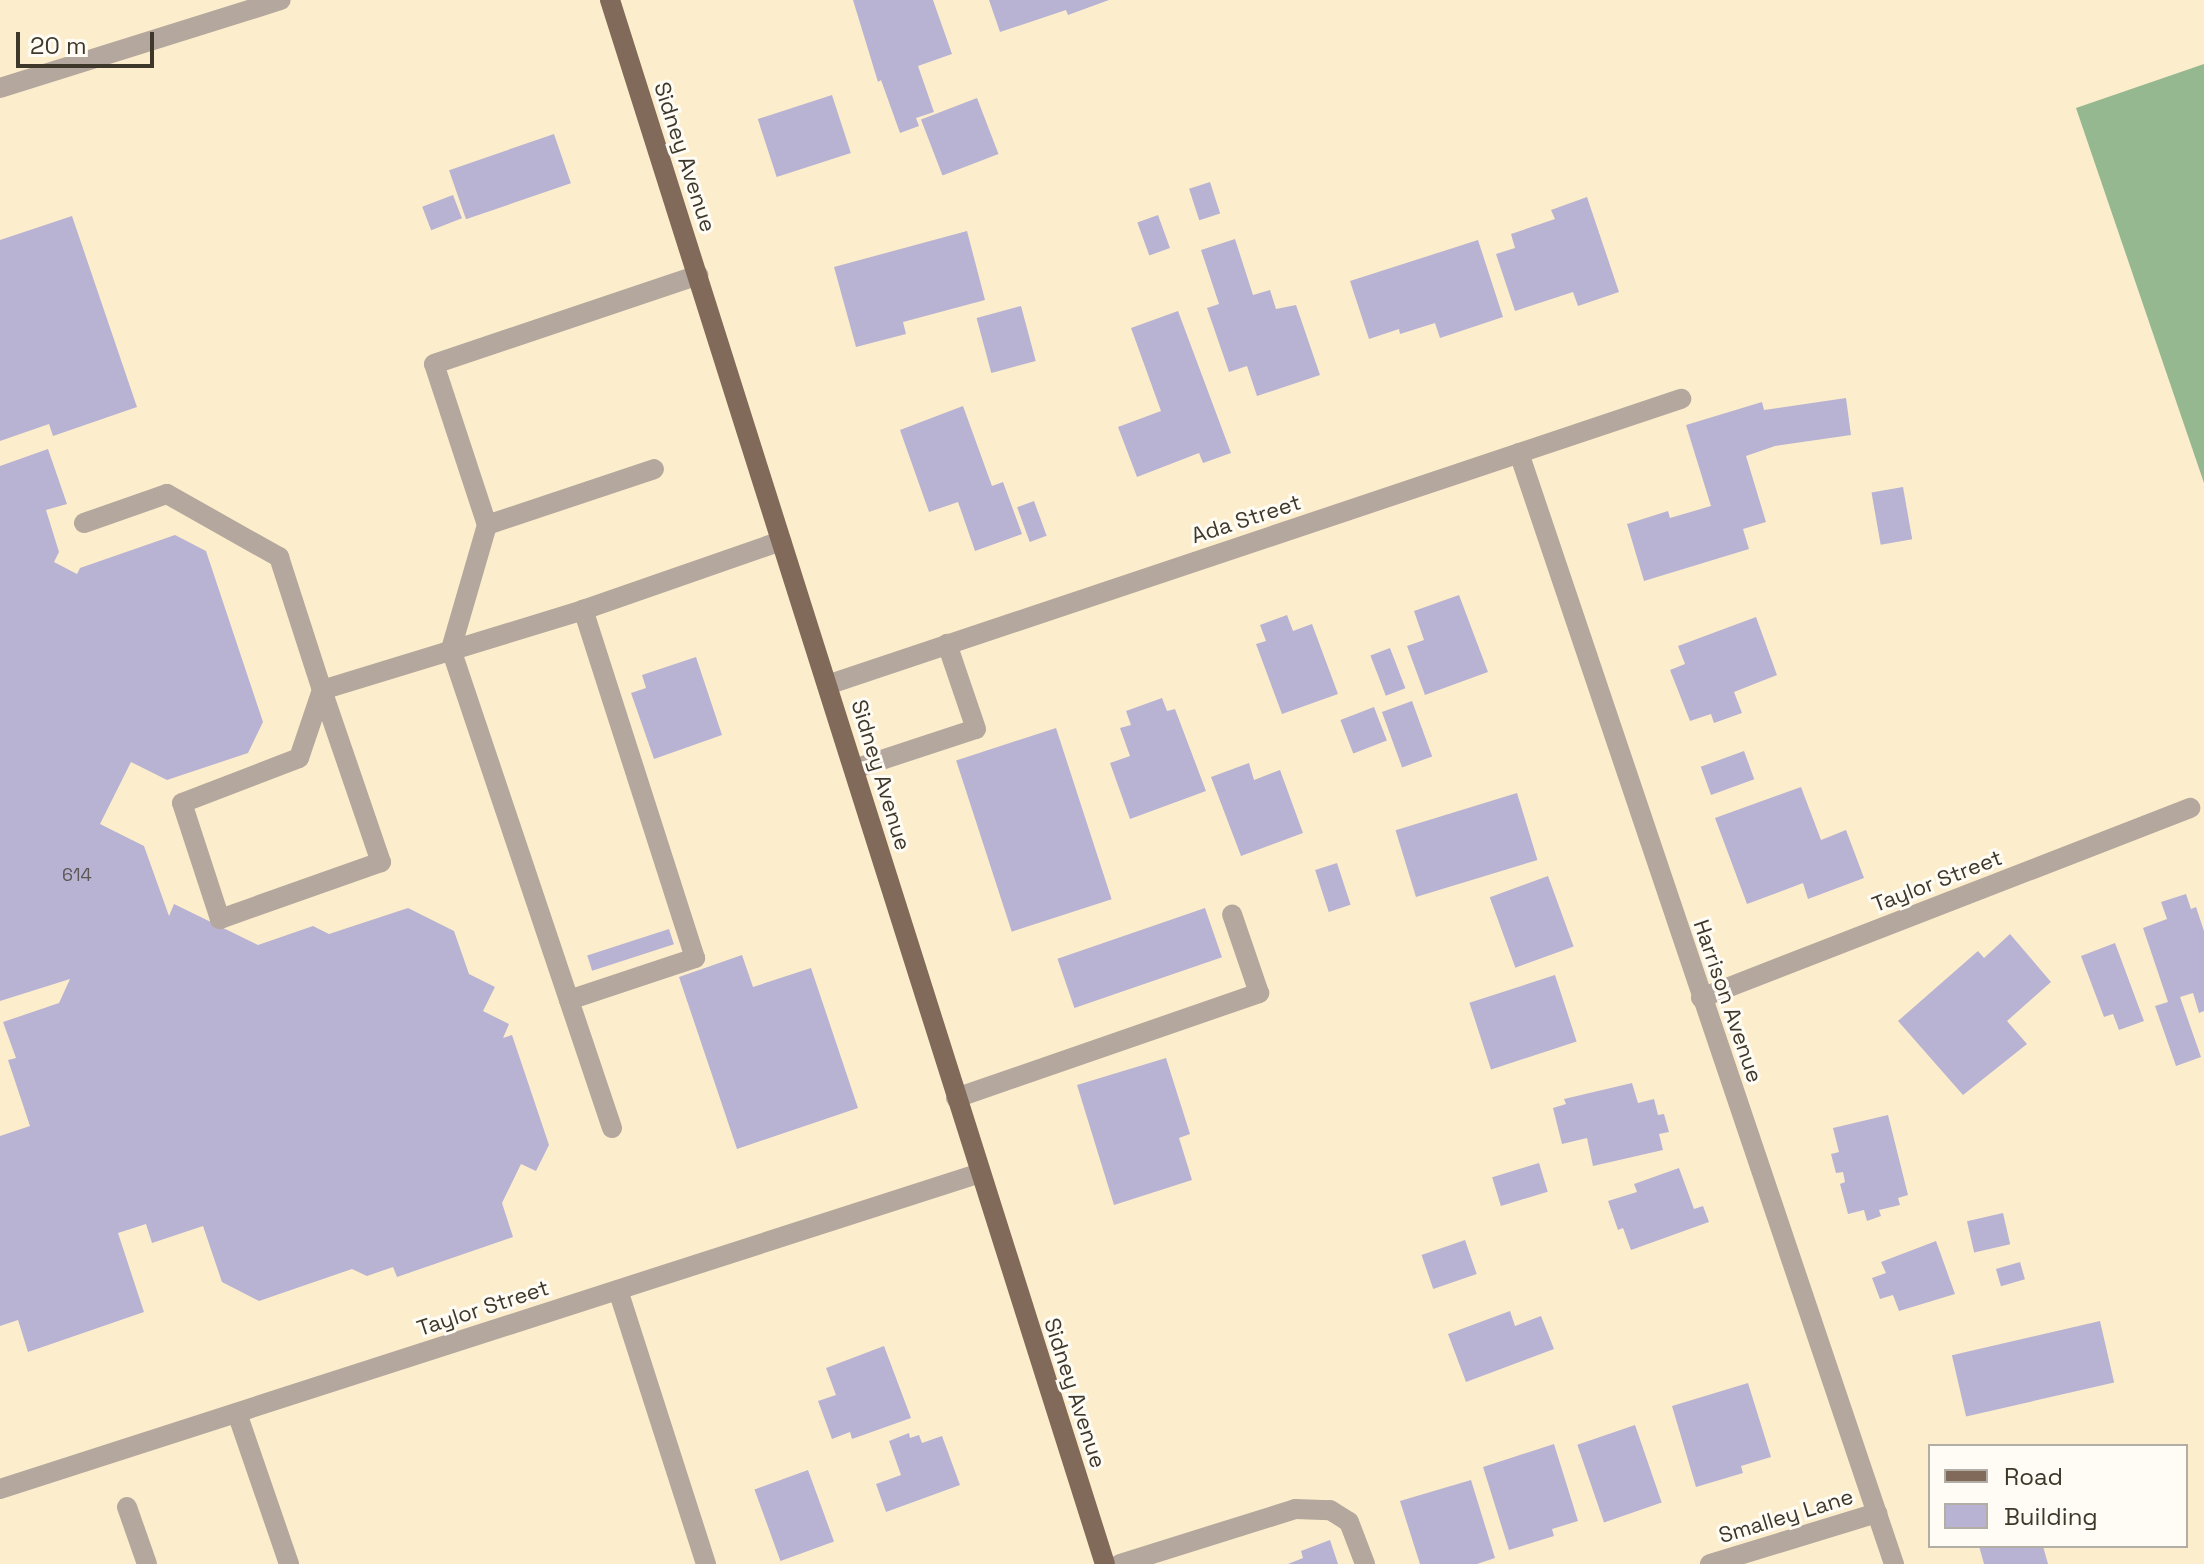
<!DOCTYPE html>
<html>
<head>
<meta charset="utf-8">
<style>
  body { margin:0 }
  #map { position:relative; width:2204px; height:1564px; overflow:hidden; background:#fceecc; font-family:"Space Grotesk",sans-serif }
  div>[style] { position:absolute }
  .forest>* { inset:0; background:#95b890 }
  .building>* { inset:0; background:#b8b3d3; transform-origin:0 0 }
  .minor>* { height:20px; margin:-10px; padding:0 10px; transform-origin:10px; border-radius:10px; background:#b4a79d }
  .major>* { height:20px; margin:-10px; padding:0 10px; transform-origin:10px; border-radius:10px; background:#826a5a }
  span { translate:-50% -50%; white-space:nowrap; text-align:center; line-height:1.15; -webkit-text-stroke:6px #fffcf6; paint-order:stroke }
  .number-label { font-size:18px; color:#5c5755 }
  .number-label span { -webkit-text-stroke-width:0 }
  .street-label { font-size:22px; color:#3e382b }
  .legend { position:absolute; left:1928px; top:1444px; width:260px; height:104px; box-sizing:border-box; background:#fffcf6; border:2px solid #b2aea5; margin:0; padding:10px 14px; list-style:none; font-size:24px; color:#3e382b }
  .legend li { display:flex; align-items:center; gap:16px; height:40px }
  .legend b { width:40px; border:2px solid #b2aea5 }
  .scale { position:absolute; left:16px; top:32px; width:138px; height:36px; box-sizing:border-box; border:4px solid #3e382b; border-top:0; padding-left:10px; font-size:24px; line-height:28px; white-space:nowrap; color:#3e382b; -webkit-text-stroke:6px #fffcf6; paint-order:stroke }
</style>
</head>
<body>
<div id="map">
  <div class="forest">
    <i style="clip-path:polygon(2204px 64px,2204px 483px,2076px 108px)"></i>
  </div>
  <div class="building">
    <i style="clip-path:polygon(853px 0,933px 0,952px 54px,918px 66px,934px 112px,916px 118px,919px 126px,900px 133px,881px 80px,878px 82px)"></i>
    <i style="clip-path:polygon(989px 0,1109px 0,1068px 15px,1066px 10px,1000px 32px)"></i>
    <i style="left:832px;top:95px;width:61px;height:78px;rotate:72deg"></i>
    <i style="left:977px;top:98px;width:60px;height:60px;rotate:69deg"></i>
    <i style="left:554px;top:134px;width:52px;height:111px;rotate:71deg"></i>
    <i style="left:1210px;top:182px;width:33px;height:22px;rotate:72deg"></i>
    <i style="left:453px;top:195px;width:25px;height:33px;rotate:69deg"></i>
    <i style="clip-path:polygon(1587px 197px,1619px 292px,1578px 306px,1573px 292px,1515px 311px,1496px 254px,1515px 248px,1511px 234px,1555px 219px,1551px 210px)"></i>
    <i style="left:1158px;top:215px;width:35px;height:22px;rotate:70deg"></i>
    <i style="clip-path:polygon(72px 216px,137px 407px,53px 436px,49px 424px,0 441px,0 240px)"></i>
    <i style="clip-path:polygon(967px 231px,985px 300px,903px 322px,906px 334px,856px 347px,834px 267px)"></i>
    <i style="clip-path:polygon(1235px 239px,1253px 295px,1270px 290px,1276px 309px,1296px 305px,1320px 375px,1257px 396px,1247px 366px,1229px 372px,1207px 308px,1219px 304px,1201px 250px)"></i>
    <i style="clip-path:polygon(1478px 240px,1503px 317px,1440px 338px,1435px 323px,1400px 334px,1399px 329px,1369px 339px,1350px 281px)"></i>
    <i style="left:1021px;top:306px;width:57px;height:46px;rotate:75deg"></i>
    <i style="clip-path:polygon(1178px 311px,1231px 453px,1203px 463px,1199px 453px,1137px 477px,1118px 427px,1161px 411px,1131px 328px)"></i>
    <i style="clip-path:polygon(1846px 398px,1851px 435px,1775px 446px,1746px 456px,1766px 522px,1743px 529px,1749px 549px,1644px 581px,1627px 524px,1668px 511px,1670px 518px,1711px 506px,1686px 425px,1762px 402px,1764px 410px)"></i>
    <i style="clip-path:polygon(963px 406px,992px 486px,1003px 482px,1022px 534px,975px 551px,958px 502px,929px 512px,900px 430px)"></i>
    <i style="clip-path:polygon(48px 449px,67px 504px,46px 510px,59px 552px,54px 562px,77px 574px,80px 568px,175px 535px,206px 551px,263px 722px,248px 753px,167px 780px,131px 762px,100px 824px,144px 846px,169px 916px,174px 904px,258px 945px,313px 926px,329px 934px,408px 908px,454px 931px,469px 974px,495px 987px,483px 1011px,509px 1024px,503px 1038px,512px 1035px,549px 1145px,536px 1171px,521px 1164px,502px 1203px,513px 1237px,397px 1277px,393px 1267px,367px 1276px,352px 1269px,259px 1301px,222px 1282px,203px 1226px,152px 1243px,146px 1224px,118px 1233px,144px 1312px,28px 1352px,18px 1320px,0 1326px,0 1136px,30px 1126px,8px 1060px,16px 1058px,3px 1022px,59px 1003px,70px 979px,0 1001px,0 466px)"></i>
    <i style="left:1903px;top:487px;width:53px;height:32px;rotate:80deg"></i>
    <i style="left:1034px;top:501px;width:37px;height:18px;rotate:70deg"></i>
    <i style="clip-path:polygon(1459px 595px,1488px 672px,1425px 695px,1407px 646px,1424px 640px,1414px 611px)"></i>
    <i style="clip-path:polygon(1287px 615px,1293px 631px,1312px 624px,1338px 694px,1282px 714px,1256px 644px,1266px 641px,1260px 625px)"></i>
    <i style="clip-path:polygon(1756px 617px,1777px 675px,1734px 692px,1742px 713px,1714px 723px,1711px 714px,1690px 721px,1670px 670px,1685px 664px,1678px 646px)"></i>
    <i style="left:1390px;top:648px;width:43px;height:21px;rotate:69deg"></i>
    <i style="clip-path:polygon(696px 657px,722px 735px,654px 759px,631px 693px,646px 688px,642px 675px)"></i>
    <i style="clip-path:polygon(1162px 698px,1167px 711px,1175px 709px,1206px 791px,1130px 819px,1110px 763px,1130px 756px,1120px 728px,1131px 725px,1126px 711px)"></i>
    <i style="left:1412px;top:701px;width:59px;height:32px;rotate:70deg"></i>
    <i style="left:1374px;top:707px;width:36px;height:36px;rotate:69deg"></i>
    <i style="left:1056px;top:728px;width:180px;height:105px;rotate:72deg"></i>
    <i style="left:1744px;top:751px;width:30px;height:46px;rotate:70deg"></i>
    <i style="clip-path:polygon(1249px 763px,1254px 780px,1280px 770px,1303px 833px,1241px 856px,1211px 777px)"></i>
    <i style="clip-path:polygon(1801px 787px,1821px 840px,1846px 830px,1864px 878px,1808px 899px,1803px 883px,1747px 904px,1715px 818px)"></i>
    <i style="left:1517px;top:793px;width:70px;height:127px;rotate:73deg"></i>
    <i style="left:1337px;top:863px;width:44px;height:23px;rotate:72deg"></i>
    <i style="left:1548px;top:876px;width:75px;height:62px;rotate:70deg"></i>
    <i style="clip-path:polygon(2186px 894px,2191px 909px,2196px 907px,2204px 931px,2204px 1011px,2199px 1013px,2193px 993px,2180px 997px,2201px 1057px,2176px 1066px,2155px 1006px,2168px 1002px,2143px 928px,2167px 919px,2161px 902px)"></i>
    <i style="left:1205px;top:908px;width:52px;height:156px;rotate:71deg"></i>
    <i style="left:669px;top:929px;width:16px;height:86px;rotate:72deg"></i>
    <i style="clip-path:polygon(2010px 934px,2051px 982px,2007px 1021px,2027px 1044px,1963px 1095px,1898px 1021px,1978px 951px,1984px 958px)"></i>
    <i style="clip-path:polygon(2115px 943px,2144px 1021px,2119px 1030px,2113px 1014px,2104px 1017px,2081px 956px)"></i>
    <i style="clip-path:polygon(742px 955px,753px 987px,811px 968px,858px 1108px,737px 1149px,679px 977px)"></i>
    <i style="left:1555px;top:975px;width:70px;height:90px;rotate:72deg"></i>
    <i style="clip-path:polygon(1166px 1058px,1190px 1134px,1179px 1138px,1192px 1180px,1114px 1205px,1077px 1085px)"></i>
    <i style="clip-path:polygon(1632px 1083px,1638px 1103px,1654px 1099px,1658px 1115px,1664px 1114px,1669px 1132px,1659px 1134px,1663px 1150px,1593px 1166px,1587px 1138px,1562px 1144px,1553px 1108px,1566px 1104px,1564px 1099px)"></i>
    <i style="clip-path:polygon(1888px 1115px,1908px 1195px,1898px 1198px,1900px 1205px,1879px 1210px,1881px 1216px,1867px 1221px,1864px 1210px,1848px 1214px,1840px 1184px,1845px 1182px,1843px 1172px,1836px 1173px,1831px 1154px,1839px 1152px,1833px 1128px)"></i>
    <i style="left:1539px;top:1163px;width:30px;height:49px;rotate:73deg"></i>
    <i style="clip-path:polygon(1679px 1168px,1694px 1209px,1703px 1206px,1709px 1222px,1631px 1250px,1623px 1228px,1618px 1230px,1608px 1201px,1637px 1192px,1634px 1184px)"></i>
    <i style="left:2003px;top:1213px;width:32px;height:37px;rotate:77deg"></i>
    <i style="left:1465px;top:1240px;width:36px;height:46px;rotate:71deg"></i>
    <i style="clip-path:polygon(1936px 1241px,1955px 1294px,1899px 1311px,1893px 1295px,1880px 1299px,1872px 1278px,1886px 1273px,1881px 1262px)"></i>
    <i style="left:2020px;top:1262px;width:18px;height:25px;rotate:74deg"></i>
    <i style="clip-path:polygon(1510px 1311px,1515px 1326px,1541px 1316px,1554px 1349px,1466px 1382px,1448px 1334px)"></i>
    <i style="left:2100px;top:1321px;width:63px;height:152px;rotate:77deg"></i>
    <i style="clip-path:polygon(884px 1346px,911px 1418px,852px 1439px,850px 1432px,832px 1439px,818px 1401px,836px 1395px,826px 1368px)"></i>
    <i style="clip-path:polygon(1748px 1383px,1771px 1457px,1741px 1466px,1743px 1473px,1696px 1487px,1672px 1406px)"></i>
    <i style="left:1635px;top:1425px;width:82px;height:61px;rotate:71deg"></i>
    <i style="clip-path:polygon(909px 1433px,910px 1438px,919px 1435px,922px 1443px,942px 1436px,960px 1485px,886px 1512px,876px 1484px,901px 1475px,889px 1441px)"></i>
    <i style="clip-path:polygon(1554px 1444px,1578px 1521px,1552px 1529px,1554px 1536px,1509px 1550px,1483px 1467px)"></i>
    <i style="left:808px;top:1470px;width:76px;height:57px;rotate:70deg"></i>
    <i style="clip-path:polygon(1471px 1480px,1495px 1558px,1477px 1564px,1420px 1564px,1400px 1501px)"></i>
    <i style="clip-path:polygon(1330px 1540px,1338px 1564px,1288px 1564px,1303px 1558px,1301px 1551px)"></i>
    <i style="clip-path:polygon(1979px 1546px,2043px 1546px,2048px 1564px,1984px 1564px)"></i>
  </div>
  <div class="minor">
    <i style="left:0;top:88px;width:294px;rotate:-17.4deg"></i>
    <i style="left:1519px;top:453px;width:1173px;rotate:71.35deg"></i>
    <i style="left:84px;top:523px;width:88px;rotate:-19.3deg"></i>
    <i style="left:167px;top:494px;width:129px;rotate:29.4deg"></i>
    <i style="left:279px;top:557px;width:140px;rotate:72.1deg"></i>
    <i style="left:322px;top:690px;width:182px;rotate:71.1deg"></i>
    <i style="left:381px;top:862px;width:171px;rotate:160.5deg"></i>
    <i style="left:220px;top:919px;width:122px;rotate:-108.1deg"></i>
    <i style="left:182px;top:803px;width:125px;rotate:-21deg"></i>
    <i style="left:299px;top:758px;width:72px;rotate:-71.3deg"></i>
    <i style="left:322px;top:690px;width:273px;rotate:-17deg"></i>
    <i style="left:583px;top:610px;width:210px;rotate:-19.2deg"></i>
    <i style="left:487px;top:525px;width:169px;rotate:-108.2deg"></i>
    <i style="left:434px;top:364px;width:279px;rotate:-18.6deg"></i>
    <i style="left:827px;top:685px;width:901px;rotate:-18.52deg"></i>
    <i style="left:854px;top:769px;width:128px;rotate:-18.2deg"></i>
    <i style="left:976px;top:729px;width:90px;rotate:-108.8deg"></i>
    <i style="left:1701px;top:998px;width:525px;rotate:-21.23deg"></i>
    <i style="left:569px;top:1000px;width:133px;rotate:-18.4deg"></i>
    <i style="left:695px;top:958px;width:366px;rotate:-107.8deg"></i>
    <i style="left:956px;top:1098px;width:321px;rotate:-19.1deg"></i>
    <i style="left:1259px;top:993px;width:83px;rotate:-108.9deg"></i>
    <i style="left:612px;top:1128px;width:505px;rotate:-108.58deg"></i>
    <i style="left:451px;top:649px;width:129px;rotate:-73.8deg"></i>
    <i style="left:487px;top:525px;width:176px;rotate:-18.5deg"></i>
    <i style="left:618px;top:1290px;width:288px;rotate:72.2deg"></i>
    <i style="left:237px;top:1413px;width:160px;rotate:71deg"></i>
    <i style="left:0;top:1489px;width:1030px;rotate:-17.87deg"></i>
    <i style="left:127px;top:1507px;width:60px;rotate:70.7deg"></i>
    <i style="left:1120px;top:1564px;width:183px;rotate:-17.4deg"></i>
    <i style="left:1295px;top:1509px;width:35px;rotate:2deg"></i>
    <i style="left:1330px;top:1510px;width:22px;rotate:32deg"></i>
    <i style="left:1349px;top:1522px;width:45px;rotate:69.1deg"></i>
    <i style="left:1710px;top:1564px;width:175px;rotate:-17deg"></i>
  </div>
  <div class="major">
    <i style="left:610px;top:0;width:1640px;rotate:72.44deg"></i>
  </div>
  <div class="number-label">
    <span style="left:77px;top:875px">614</span>
  </div>
  <div class="street-label">
    <span style="left:685px;top:157px;rotate:72deg">Sidney Avenue</span>
    <span style="left:1246px;top:519px;rotate:-18deg">Ada Street</span>
    <span style="left:881px;top:775px;rotate:73deg">Sidney Avenue</span>
    <span style="left:1937px;top:881px;rotate:-21deg">Taylor Street</span>
    <span style="left:1728px;top:1001px;rotate:71deg">Harrison Avenue</span>
    <span style="left:483px;top:1308px;rotate:-18deg">Taylor Street</span>
    <span style="left:1075px;top:1393px;rotate:72deg">Sidney Avenue</span>
    <span style="left:1786px;top:1516px;rotate:-17deg">Smalley Lane</span>
  </div>
  <ul class="legend">
  <li><b style="height:10px;background:#826a5a"></b>Road</li>
  <li><b style="height:22px;background:#b8b3d3"></b>Building</li>
  </ul>
  <div class="scale">20 m</div>
</div>
</body>
</html>
